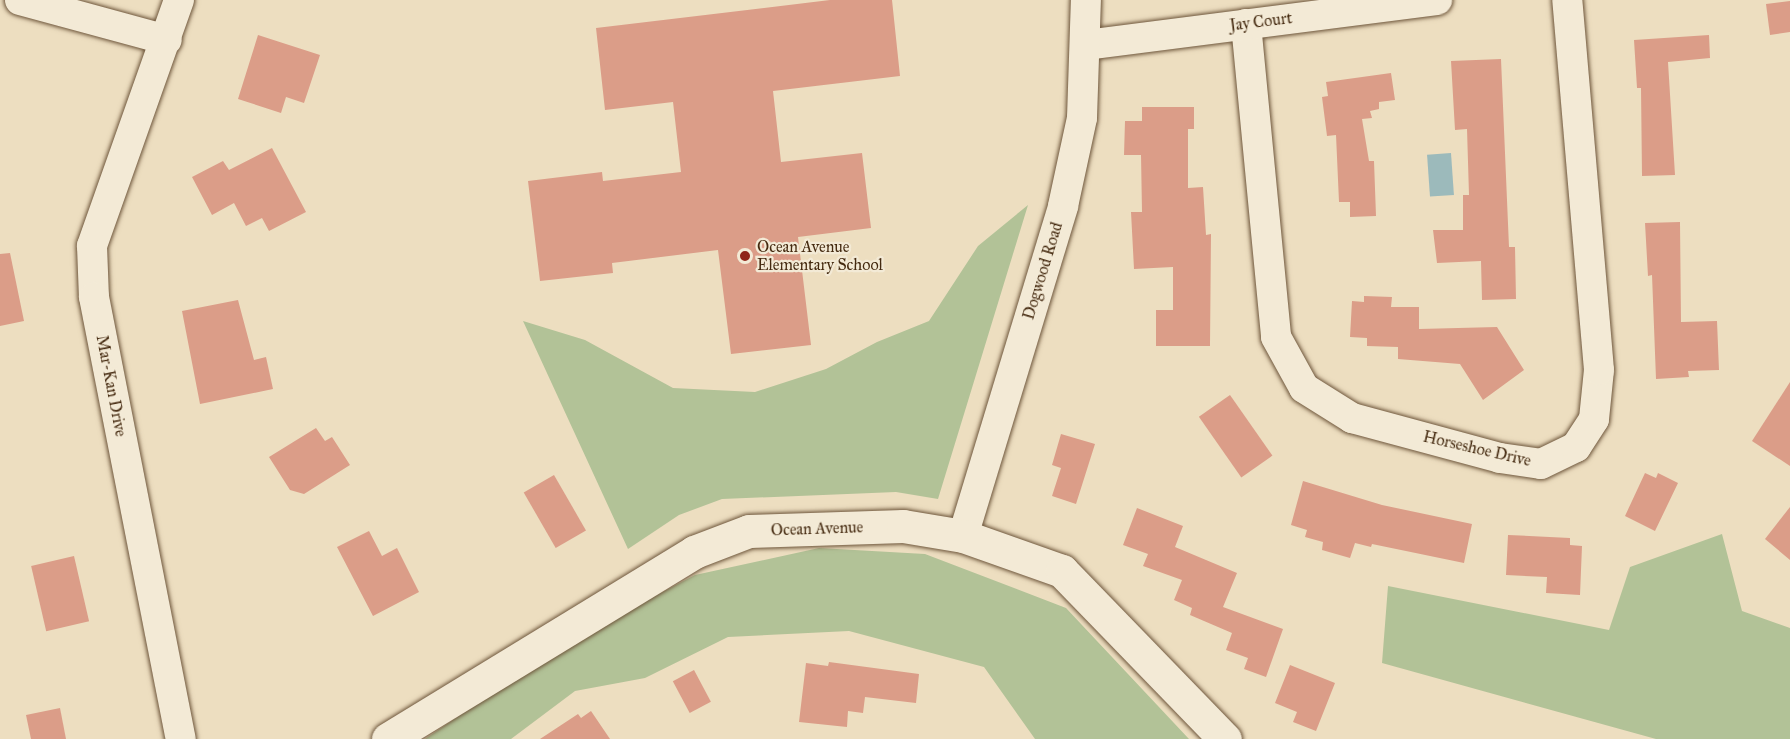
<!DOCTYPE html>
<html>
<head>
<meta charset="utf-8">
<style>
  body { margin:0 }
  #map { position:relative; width:1790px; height:739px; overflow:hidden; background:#eddec0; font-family:"IM FELL Great Primer",serif }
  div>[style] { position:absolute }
  .green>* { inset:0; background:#b2c297 }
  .water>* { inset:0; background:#9cbabb; transform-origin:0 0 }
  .building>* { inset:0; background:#db9d88; transform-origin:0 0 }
  .roads { filter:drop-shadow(0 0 2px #6e563b) drop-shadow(0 0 2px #6e563b) }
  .street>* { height:30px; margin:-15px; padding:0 15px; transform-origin:15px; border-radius:15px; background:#f3ead6 }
  .secondary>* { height:33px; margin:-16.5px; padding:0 16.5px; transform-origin:16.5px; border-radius:16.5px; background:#f3ead6 }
  .dots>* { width:16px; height:16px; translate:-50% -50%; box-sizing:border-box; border:3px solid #f3ead6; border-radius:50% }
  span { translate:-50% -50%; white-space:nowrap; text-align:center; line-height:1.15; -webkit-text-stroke:4.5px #f3ead6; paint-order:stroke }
  .street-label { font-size:16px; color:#44290f }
  .poi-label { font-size:16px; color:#44290f }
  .left { translate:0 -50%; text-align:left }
</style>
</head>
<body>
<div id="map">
  <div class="green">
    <i style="clip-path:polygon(1028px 205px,938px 499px,896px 492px,722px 499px,679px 515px,628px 549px,523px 321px,585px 340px,673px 388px,755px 392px,826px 369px,877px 342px,929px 321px,978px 246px)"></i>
    <i style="clip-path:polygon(1722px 534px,1742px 611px,1790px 628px,1790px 739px,1656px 739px,1382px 663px,1388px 586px,1609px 630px,1630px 567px)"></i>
    <i style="clip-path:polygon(819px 548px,925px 554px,1066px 608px,1189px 739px,1035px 739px,984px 667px,849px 631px,728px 637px,645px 678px,575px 691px,511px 739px,425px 739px,571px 640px,695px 575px)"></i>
  </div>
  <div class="water">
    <i style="left:1451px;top:153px;width:42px;height:24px;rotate:86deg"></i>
  </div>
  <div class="building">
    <i style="clip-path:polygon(830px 0,892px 0,900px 76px,773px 91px,781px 162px,862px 153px,871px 228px,798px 237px,811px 345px,731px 354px,718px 250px,612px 263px,613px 273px,540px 281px,528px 181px,602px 172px,603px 181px,681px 172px,673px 102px,605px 110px,596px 28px)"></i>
    <i style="clip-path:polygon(1790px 1px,1790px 32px,1770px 35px,1766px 4px)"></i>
    <i style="clip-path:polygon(258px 35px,320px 55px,304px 103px,286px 97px,281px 113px,238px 99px)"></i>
    <i style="clip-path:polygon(1709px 35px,1710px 58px,1668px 62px,1675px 175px,1642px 176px,1641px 88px,1637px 88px,1634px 40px)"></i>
    <i style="clip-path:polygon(1501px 59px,1509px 247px,1515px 247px,1516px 299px,1482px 300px,1481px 261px,1437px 263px,1433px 230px,1463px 230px,1463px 195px,1469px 195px,1467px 129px,1455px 130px,1451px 61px)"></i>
    <i style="clip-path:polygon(1391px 73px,1395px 100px,1379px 102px,1379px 109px,1370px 111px,1372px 118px,1362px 119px,1369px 161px,1374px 161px,1376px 216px,1350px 217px,1350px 202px,1339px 202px,1336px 135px,1327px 136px,1322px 97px,1328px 96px,1326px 82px)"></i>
    <i style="clip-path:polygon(1142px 107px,1194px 107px,1194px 129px,1188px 129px,1188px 188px,1203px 187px,1206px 235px,1211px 234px,1210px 346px,1156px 346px,1156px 310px,1173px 310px,1173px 267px,1134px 269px,1131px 212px,1142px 212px,1141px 155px,1124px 155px,1125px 121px,1142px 121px)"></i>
    <i style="clip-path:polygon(272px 148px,306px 212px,269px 231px,262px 218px,246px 226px,234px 203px,212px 215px,192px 177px,223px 161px,229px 170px)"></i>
    <i style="clip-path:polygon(1680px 222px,1681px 322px,1717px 321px,1719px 370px,1688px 371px,1689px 377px,1656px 379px,1652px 275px,1648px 276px,1645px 223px)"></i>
    <i style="clip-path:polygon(10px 253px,24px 321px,0 326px,0 254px)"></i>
    <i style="clip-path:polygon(1364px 296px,1392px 297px,1391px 307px,1419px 307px,1419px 329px,1497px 327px,1524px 370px,1483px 400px,1460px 364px,1398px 359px,1398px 347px,1367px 346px,1367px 338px,1350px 337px,1352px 301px,1364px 302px)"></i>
    <i style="clip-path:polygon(238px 300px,254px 360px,266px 357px,273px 389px,200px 404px,182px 311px)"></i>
    <i style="clip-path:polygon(1790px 382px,1790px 466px,1752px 441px)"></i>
    <i style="left:1230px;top:395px;width:74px;height:38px;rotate:55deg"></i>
    <i style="clip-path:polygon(316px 428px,325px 441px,332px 437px,350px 465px,304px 494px,290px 490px,269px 457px)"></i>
    <i style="clip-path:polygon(1061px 434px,1095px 444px,1076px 504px,1052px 496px,1061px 468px,1052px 465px)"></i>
    <i style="clip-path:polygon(1645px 473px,1656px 478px,1658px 473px,1678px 483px,1655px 531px,1625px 516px)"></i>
    <i style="left:554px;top:475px;width:64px;height:35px;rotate:60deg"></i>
    <i style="clip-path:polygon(1303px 481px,1382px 505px,1472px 524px,1464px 563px,1372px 544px,1371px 547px,1355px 543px,1350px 558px,1322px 550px,1323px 542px,1305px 537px,1307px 530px,1291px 525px)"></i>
    <i style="clip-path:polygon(1790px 507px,1790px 560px,1765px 539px)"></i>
    <i style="clip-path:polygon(1137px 508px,1183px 526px,1175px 547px,1237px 573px,1223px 607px,1283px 629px,1266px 677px,1244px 669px,1248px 658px,1226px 650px,1232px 633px,1190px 615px,1192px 608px,1174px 600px,1182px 580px,1143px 566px,1148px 554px,1123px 545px)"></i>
    <i style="clip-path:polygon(369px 531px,382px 556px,397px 548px,419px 592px,373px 616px,337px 547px)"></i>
    <i style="clip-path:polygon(1508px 535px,1570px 538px,1570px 545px,1582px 546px,1580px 595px,1546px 593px,1547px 577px,1506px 575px)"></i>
    <i style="left:74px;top:556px;width:67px;height:44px;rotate:77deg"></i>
    <i style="clip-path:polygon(829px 662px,919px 674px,916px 703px,865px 697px,863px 713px,848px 711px,847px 727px,799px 722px,806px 663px,828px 666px)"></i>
    <i style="clip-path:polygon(1290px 665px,1335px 683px,1316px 731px,1293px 722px,1297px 712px,1275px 703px)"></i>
    <i style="left:694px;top:670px;width:36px;height:24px;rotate:62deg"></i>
    <i style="clip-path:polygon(60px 708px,66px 739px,31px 739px,26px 715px)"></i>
    <i style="clip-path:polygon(591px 711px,610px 739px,540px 739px,578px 714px,581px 718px)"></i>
  </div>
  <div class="roads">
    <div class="street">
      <i style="left:20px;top:0;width:152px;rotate:15.2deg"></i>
      <i style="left:179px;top:0;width:261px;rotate:109.5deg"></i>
      <i style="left:92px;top:246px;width:51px;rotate:87.8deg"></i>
      <i style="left:94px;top:297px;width:450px;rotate:78.9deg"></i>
      <i style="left:1246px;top:24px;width:314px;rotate:84.5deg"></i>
      <i style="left:1276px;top:337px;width:58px;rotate:61.2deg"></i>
      <i style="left:1304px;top:388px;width:57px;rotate:32deg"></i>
      <i style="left:1352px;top:418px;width:153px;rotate:15.1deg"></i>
      <i style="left:1500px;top:458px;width:41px;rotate:8.3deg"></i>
      <i style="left:1541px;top:464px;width:39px;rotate:-26deg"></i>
      <i style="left:1576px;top:447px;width:33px;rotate:-57deg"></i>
      <i style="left:1594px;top:419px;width:49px;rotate:-84.2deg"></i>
      <i style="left:1599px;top:370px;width:371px;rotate:-94.9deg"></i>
      <i style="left:1086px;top:45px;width:354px;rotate:-7.3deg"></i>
      <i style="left:963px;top:536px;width:345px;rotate:-73.1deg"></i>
      <i style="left:1063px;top:206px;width:90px;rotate:-77.8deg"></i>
      <i style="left:1082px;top:118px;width:118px;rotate:-88.1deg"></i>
    </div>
    <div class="secondary">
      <i style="left:388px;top:739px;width:359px;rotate:-31.4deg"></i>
      <i style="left:694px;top:552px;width:59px;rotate:-20.9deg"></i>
      <i style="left:749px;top:531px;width:154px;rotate:-1.9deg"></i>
      <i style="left:903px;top:526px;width:61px;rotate:9.5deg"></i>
      <i style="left:963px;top:536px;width:105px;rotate:19.5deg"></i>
      <i style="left:1062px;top:571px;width:234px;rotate:45.9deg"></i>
    </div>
  </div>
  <div class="dots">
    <i style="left:745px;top:256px;background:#8f2418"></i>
  </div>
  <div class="street-label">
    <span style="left:1261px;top:22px;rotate:-7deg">Jay Court</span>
    <span style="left:1043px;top:271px;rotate:-73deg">Dogwood Road</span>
    <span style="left:111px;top:386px;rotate:79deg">Mar-Kan Drive</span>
    <span style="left:1477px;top:449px;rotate:13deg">Horseshoe Drive</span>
    <span style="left:817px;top:529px;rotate:-2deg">Ocean Avenue</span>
  </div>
  <div class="poi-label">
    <span class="left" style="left:757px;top:256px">Ocean Avenue<br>Elementary School</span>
  </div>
</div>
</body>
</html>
